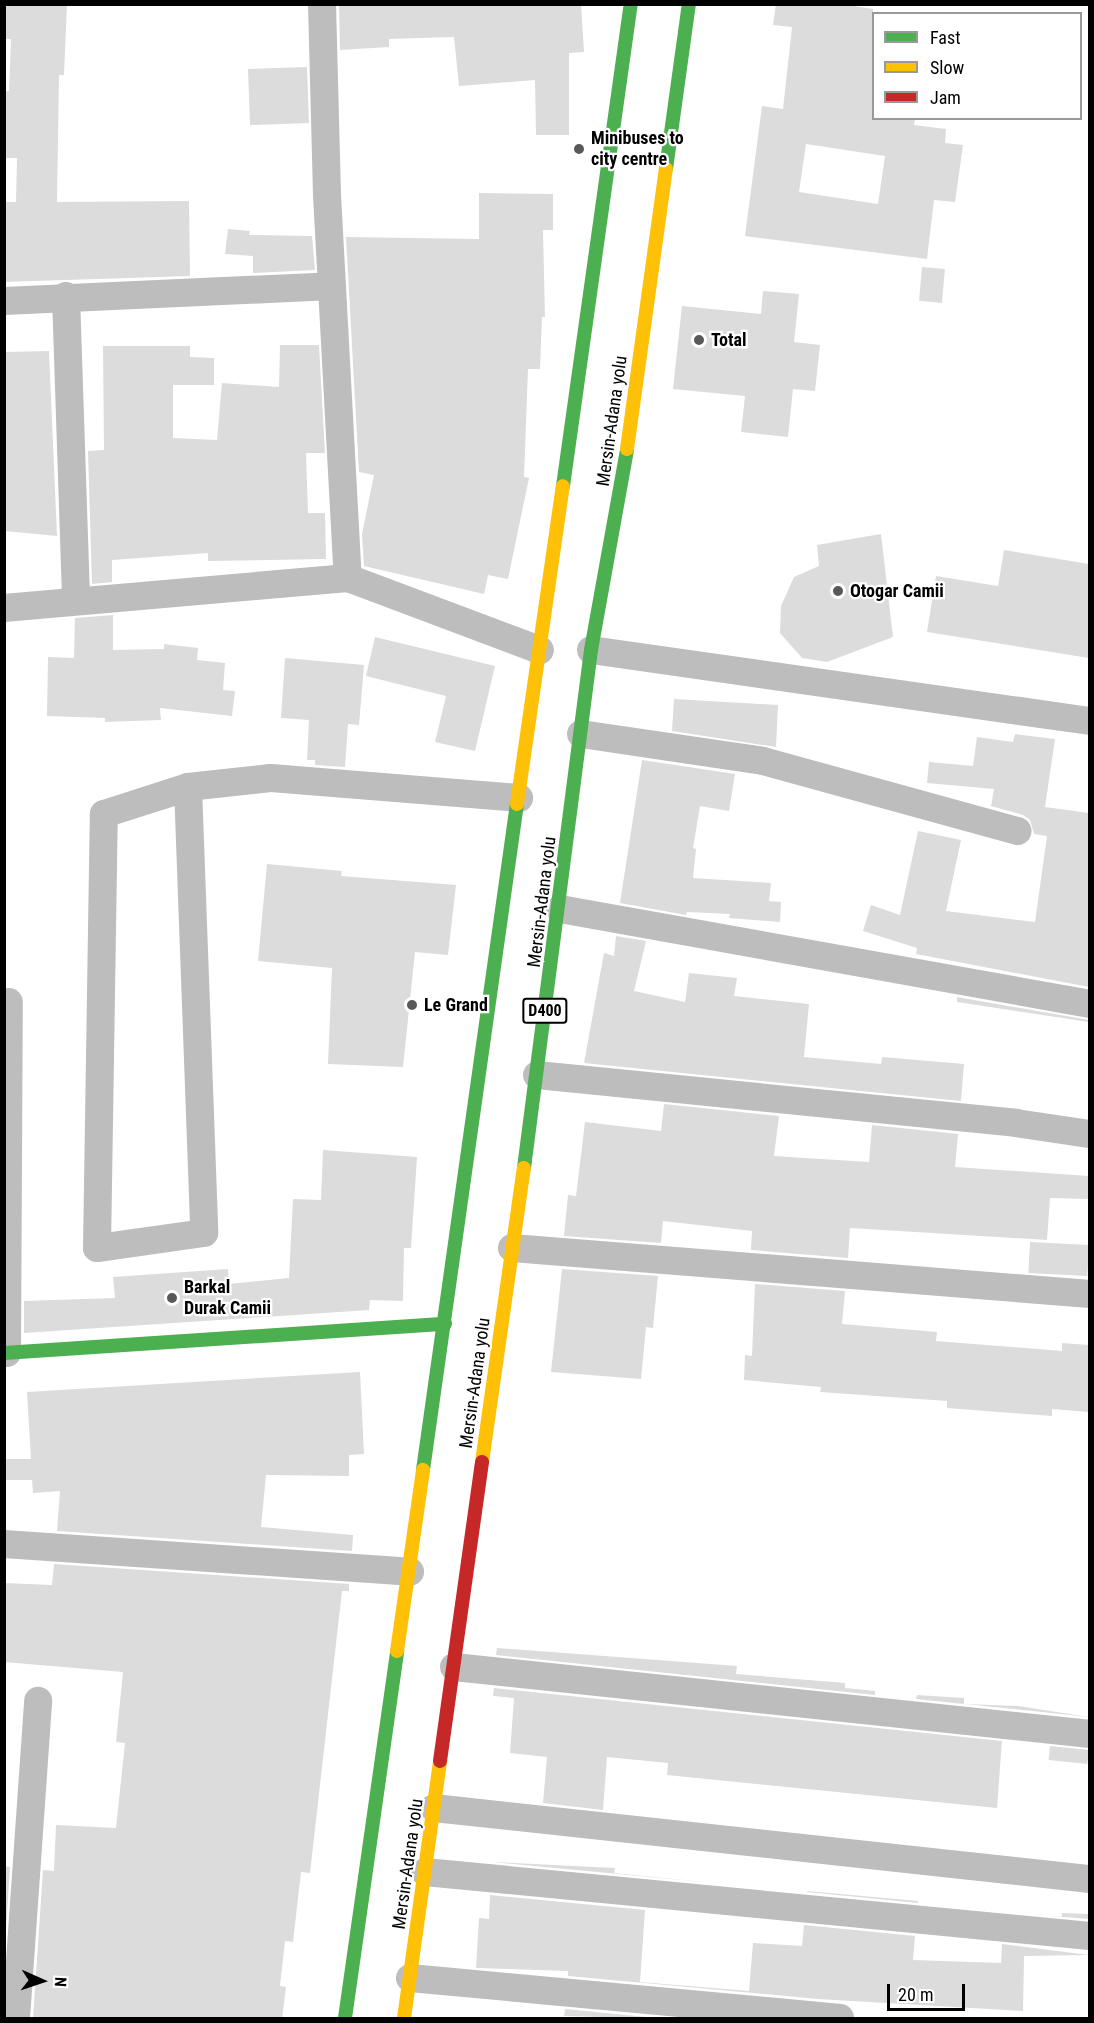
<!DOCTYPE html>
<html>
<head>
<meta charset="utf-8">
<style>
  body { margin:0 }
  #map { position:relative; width:1094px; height:2023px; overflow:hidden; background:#fff; font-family:"Roboto Condensed",sans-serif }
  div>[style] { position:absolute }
  .building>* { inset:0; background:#dcdcdc; transform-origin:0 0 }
  .street>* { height:28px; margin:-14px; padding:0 14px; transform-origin:14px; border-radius:14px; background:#bdbdbd }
  .fast>* { height:14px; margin:-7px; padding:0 7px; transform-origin:7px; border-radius:7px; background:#4caf50 }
  .slow>* { height:14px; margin:-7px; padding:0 7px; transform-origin:7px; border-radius:7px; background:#ffc107 }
  .jam>* { height:14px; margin:-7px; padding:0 7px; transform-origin:7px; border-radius:7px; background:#c62828 }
  .dots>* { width:16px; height:16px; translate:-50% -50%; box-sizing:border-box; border:3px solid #fff; border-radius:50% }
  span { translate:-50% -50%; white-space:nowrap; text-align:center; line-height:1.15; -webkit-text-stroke:4.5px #fff; paint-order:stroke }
  .shield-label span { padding:2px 4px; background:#fff; border:2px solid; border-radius:4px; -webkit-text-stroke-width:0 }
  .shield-label { font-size:16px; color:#000; font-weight:700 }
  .poi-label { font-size:18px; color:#000; font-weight:700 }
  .left { translate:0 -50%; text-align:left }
  .street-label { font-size:18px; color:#000 }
  .frame { position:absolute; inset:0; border:6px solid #000; pointer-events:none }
  .legend { position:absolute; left:872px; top:12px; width:210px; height:108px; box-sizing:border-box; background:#fff; border:2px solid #999; margin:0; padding:8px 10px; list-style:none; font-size:18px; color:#000 }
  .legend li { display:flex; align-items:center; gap:12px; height:30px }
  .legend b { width:30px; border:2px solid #999 }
  .north { position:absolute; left:12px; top:1951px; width:60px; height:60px; -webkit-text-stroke:4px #fff; paint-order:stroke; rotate:93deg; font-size:16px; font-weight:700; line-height:24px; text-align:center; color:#000 }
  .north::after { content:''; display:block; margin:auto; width:21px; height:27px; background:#000; clip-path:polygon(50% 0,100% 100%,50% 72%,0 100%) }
  .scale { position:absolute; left:887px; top:1984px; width:78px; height:27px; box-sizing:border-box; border:3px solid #000; border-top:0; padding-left:8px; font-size:18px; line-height:21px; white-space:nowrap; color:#000; -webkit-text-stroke:4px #fff; paint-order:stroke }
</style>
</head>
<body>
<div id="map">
  <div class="building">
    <i style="clip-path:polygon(4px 4px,67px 4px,64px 75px,59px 75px,57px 202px,189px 201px,190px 276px,4px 282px,4px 202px,16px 202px,17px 158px,4px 158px,4px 91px,9px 91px,11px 39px,4px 39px)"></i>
    <i style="clip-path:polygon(339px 4px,581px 4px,584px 52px,569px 53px,569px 135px,536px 135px,535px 80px,459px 86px,454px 37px,389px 39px,389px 47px,340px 50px)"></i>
    <i style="clip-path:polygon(evenodd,776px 4px,841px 4px,873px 9px,873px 118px,915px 118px,914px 125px,946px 129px,945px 143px,963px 145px,955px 202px,934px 200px,927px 259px,745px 236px,762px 106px,783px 109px,792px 27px,773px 25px,776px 4px,806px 144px,885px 156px,878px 204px,799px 192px,806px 144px)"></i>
    <i style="left:307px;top:67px;width:56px;height:59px;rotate:88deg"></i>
    <i style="clip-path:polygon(479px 193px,553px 194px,553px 230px,543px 230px,545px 317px,542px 317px,540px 369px,528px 369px,524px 477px,529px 478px,508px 579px,488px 575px,484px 594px,364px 566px,362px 534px,374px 475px,359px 472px,346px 237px,479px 239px)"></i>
    <i style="clip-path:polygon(228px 229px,250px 231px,249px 235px,312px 236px,315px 270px,253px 273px,253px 256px,225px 254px)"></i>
    <i style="left:922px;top:267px;width:23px;height:34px;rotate:5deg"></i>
    <i style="clip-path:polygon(763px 291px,799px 294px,794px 342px,820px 345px,815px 391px,793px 389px,788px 437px,741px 432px,745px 396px,673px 389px,682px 306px,761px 314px)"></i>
    <i style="clip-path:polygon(280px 345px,319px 345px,325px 453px,306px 453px,308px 513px,325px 513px,326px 559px,208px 561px,208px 553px,112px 560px,112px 582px,92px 584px,88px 451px,104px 450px,103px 346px,190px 346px,190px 357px,214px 358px,214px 385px,173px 385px,173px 438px,217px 440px,222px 383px,279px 387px)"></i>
    <i style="clip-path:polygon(49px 351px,57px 536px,4px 531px,4px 352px)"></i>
    <i style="clip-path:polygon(881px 534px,893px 637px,827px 662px,802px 658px,780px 633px,781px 606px,794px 577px,819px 566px,817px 545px)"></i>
    <i style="clip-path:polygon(1004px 550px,1089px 564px,1089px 658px,927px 632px,936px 576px,998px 586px)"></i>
    <i style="clip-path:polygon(113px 615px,113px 650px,164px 649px,164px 644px,198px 648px,197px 660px,225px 663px,223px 690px,235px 691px,232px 716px,160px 708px,161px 720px,105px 722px,105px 718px,47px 716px,48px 657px,74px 658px,75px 618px)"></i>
    <i style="clip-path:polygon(375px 637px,495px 666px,475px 751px,435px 742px,446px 696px,366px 676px)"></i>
    <i style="clip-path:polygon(285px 658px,364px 665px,359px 725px,348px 724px,345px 767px,315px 765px,315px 760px,307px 760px,309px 720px,281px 718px)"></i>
    <i style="clip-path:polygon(674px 699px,778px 705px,776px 747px,672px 731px)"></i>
    <i style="clip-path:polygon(1015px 734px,1055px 739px,1045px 807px,1089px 813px,1089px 987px,916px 954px,917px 948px,863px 931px,871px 905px,900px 915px,918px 831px,961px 840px,946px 911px,1035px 922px,1047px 836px,1034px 834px,1030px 820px,1023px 815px,991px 806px,994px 789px,927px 783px,929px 762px,973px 766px,977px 737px,1013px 742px)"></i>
    <i style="clip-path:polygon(642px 760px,735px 774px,729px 811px,700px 806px,693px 848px,696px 849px,693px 878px,771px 883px,769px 901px,781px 902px,780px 922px,729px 918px,730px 914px,687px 912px,686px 915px,620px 903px)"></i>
    <i style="clip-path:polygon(267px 864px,342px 871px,341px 876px,456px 885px,448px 955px,415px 952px,403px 1067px,328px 1064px,332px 968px,258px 961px)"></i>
    <i style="clip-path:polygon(616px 936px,646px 941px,634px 991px,685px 1002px,689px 973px,737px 978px,734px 996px,809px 1004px,804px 1057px,881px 1064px,882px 1057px,964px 1064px,961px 1101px,584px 1063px,604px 953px,614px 956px)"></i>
    <i style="clip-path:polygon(957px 997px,1089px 1020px,1089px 1022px,957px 1002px)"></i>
    <i style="clip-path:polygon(664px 1104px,779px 1116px,774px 1156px,869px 1162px,872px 1125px,958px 1134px,955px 1167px,1089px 1176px,1089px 1199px,1050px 1198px,1047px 1240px,850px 1228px,848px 1258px,751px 1250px,752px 1231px,663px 1221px,661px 1243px,564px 1236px,568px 1195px,576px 1196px,585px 1122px,661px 1131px)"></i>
    <i style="clip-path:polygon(323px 1150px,417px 1157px,411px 1248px,404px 1248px,403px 1301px,370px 1300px,369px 1310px,24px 1333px,24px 1301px,115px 1298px,113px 1277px,228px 1269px,229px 1284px,289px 1278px,293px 1199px,321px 1200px)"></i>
    <i style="left:1030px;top:1242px;width:59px;height:31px;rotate:3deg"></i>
    <i style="clip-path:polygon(562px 1269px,658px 1276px,653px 1328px,646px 1327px,641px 1379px,551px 1372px)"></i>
    <i style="clip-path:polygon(755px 1284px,845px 1291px,842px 1324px,937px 1332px,936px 1341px,1062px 1351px,1062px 1343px,1089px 1345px,1089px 1412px,1052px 1409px,1052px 1416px,947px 1408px,947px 1401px,820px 1392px,821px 1387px,744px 1380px,745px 1355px,752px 1356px)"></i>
    <i style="clip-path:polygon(360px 1372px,364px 1454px,349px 1455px,349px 1476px,266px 1475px,261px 1527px,353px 1535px,352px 1551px,57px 1531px,60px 1491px,33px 1493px,32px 1480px,4px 1480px,4px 1459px,31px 1459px,27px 1392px)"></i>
    <i style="clip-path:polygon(54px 1564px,349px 1584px,349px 1591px,342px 1591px,310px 1873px,301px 1872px,293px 1942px,285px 1941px,280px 1986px,286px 1987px,282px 2019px,33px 2019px,43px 1870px,54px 1871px,56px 1825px,116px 1828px,125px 1743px,116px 1742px,123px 1672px,4px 1662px,4px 1583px,52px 1585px)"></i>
    <i style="clip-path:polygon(497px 1648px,737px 1666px,736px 1674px,845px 1683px,845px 1688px,875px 1691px,875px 1695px,496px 1655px)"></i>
    <i style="clip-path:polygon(494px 1688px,1002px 1741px,997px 1808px,667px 1775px,668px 1763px,607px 1757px,603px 1810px,543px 1803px,547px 1757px,510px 1753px,514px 1698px,493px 1696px)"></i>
    <i style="clip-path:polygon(917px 1695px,964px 1698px,964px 1704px,916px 1699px)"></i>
    <i style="clip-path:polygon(965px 1704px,1018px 1706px,1089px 1717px)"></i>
    <i style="left:1050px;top:1746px;width:39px;height:14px;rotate:6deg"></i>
    <i style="clip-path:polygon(493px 1862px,615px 1868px,614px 1873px,723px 1884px)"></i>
    <i style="clip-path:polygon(4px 1866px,10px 1867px,6px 1929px,4px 1929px)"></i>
    <i style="clip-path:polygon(807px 1891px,918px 1901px,918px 1903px,807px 1892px)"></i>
    <i style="clip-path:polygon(490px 1895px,645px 1910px,640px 1982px,749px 1991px,753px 1943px,802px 1946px,804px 1925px,915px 1936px,913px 1960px,1001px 1963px,1002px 1944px,1089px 1955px,1024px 1956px,1023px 2011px,818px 1999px,568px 1976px,568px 1971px,476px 1968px,479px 1918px,489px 1919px)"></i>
    <i style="clip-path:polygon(1062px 1913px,1089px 1914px,1089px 1919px,1041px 1915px,1062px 1917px)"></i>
    <i style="clip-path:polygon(565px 2009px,667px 2019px,564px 2016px)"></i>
  </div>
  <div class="street">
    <i style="left:322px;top:4px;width:191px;rotate:88.5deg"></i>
    <i style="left:327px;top:195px;width:384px;rotate:86.9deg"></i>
    <i style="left:348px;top:578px;width:205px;rotate:20.6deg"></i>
    <i style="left:66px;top:296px;width:304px;rotate:88.1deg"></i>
    <i style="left:4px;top:301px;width:328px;rotate:-2.6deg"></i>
    <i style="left:4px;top:608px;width:345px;rotate:-5deg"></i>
    <i style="left:591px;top:650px;width:504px;rotate:8.1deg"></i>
    <i style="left:581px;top:734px;width:184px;rotate:8.4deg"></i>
    <i style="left:763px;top:761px;width:264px;rotate:15.4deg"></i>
    <i style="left:188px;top:787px;width:446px;rotate:87.9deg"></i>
    <i style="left:204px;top:1233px;width:108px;rotate:172deg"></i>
    <i style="left:97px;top:1248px;width:434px;rotate:-89.1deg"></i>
    <i style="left:104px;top:814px;width:88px;rotate:-17.8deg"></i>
    <i style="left:188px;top:787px;width:83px;rotate:-6.2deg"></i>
    <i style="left:271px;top:778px;width:249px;rotate:4.6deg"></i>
    <i style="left:560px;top:909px;width:538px;rotate:10.16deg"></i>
    <i style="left:537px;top:1075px;width:481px;rotate:5.7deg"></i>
    <i style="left:1016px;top:1123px;width:75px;rotate:8.5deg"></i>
    <i style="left:512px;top:1248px;width:580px;rotate:4.55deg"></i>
    <i style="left:7px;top:1353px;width:351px;rotate:-89.7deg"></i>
    <i style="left:4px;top:1544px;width:407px;rotate:3.9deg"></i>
    <i style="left:454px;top:1667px;width:640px;rotate:6.01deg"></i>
    <i style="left:434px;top:1808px;width:660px;rotate:6.18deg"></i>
    <i style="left:425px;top:1872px;width:668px;rotate:5.5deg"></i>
    <i style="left:410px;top:1978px;width:432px;rotate:5.3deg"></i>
    <i style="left:16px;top:2018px;width:318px;rotate:-86deg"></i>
  </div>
  <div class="fast">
    <i style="left:666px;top:169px;width:167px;rotate:-82.1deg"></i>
    <i style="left:563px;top:486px;width:487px;rotate:-82deg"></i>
    <i style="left:524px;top:1168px;width:522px;rotate:-82.63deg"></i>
    <i style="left:591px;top:650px;width:204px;rotate:-79.8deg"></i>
    <i style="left:4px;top:1353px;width:442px;rotate:-3.8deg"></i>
    <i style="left:423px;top:1470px;width:673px;rotate:-81.97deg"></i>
    <i style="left:345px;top:2018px;width:371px;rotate:-81.9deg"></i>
  </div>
  <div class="slow">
    <i style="left:627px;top:449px;width:283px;rotate:-82.1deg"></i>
    <i style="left:517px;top:804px;width:321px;rotate:-81.8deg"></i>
    <i style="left:482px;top:1462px;width:297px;rotate:-81.9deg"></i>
    <i style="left:397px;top:1651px;width:183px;rotate:-81.8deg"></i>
    <i style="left:404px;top:2018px;width:260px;rotate:-82deg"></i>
  </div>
  <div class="jam">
    <i style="left:440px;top:1761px;width:302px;rotate:-82deg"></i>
  </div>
  <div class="dots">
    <i style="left:579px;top:149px;background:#595959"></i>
    <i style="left:699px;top:340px;background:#595959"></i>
    <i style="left:838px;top:591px;background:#595959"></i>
    <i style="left:412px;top:1005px;background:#595959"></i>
    <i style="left:172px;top:1298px;background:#595959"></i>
  </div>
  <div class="shield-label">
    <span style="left:545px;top:1011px">D400</span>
  </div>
  <div class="poi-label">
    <span class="left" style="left:591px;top:149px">Minibuses to<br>city centre</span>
    <span class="left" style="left:711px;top:340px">Total</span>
    <span class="left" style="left:850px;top:591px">Otogar Camii</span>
    <span class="left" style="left:424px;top:1005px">Le Grand</span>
    <span class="left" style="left:184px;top:1298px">Barkal<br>Durak Camii</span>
  </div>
  <div class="street-label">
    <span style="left:612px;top:421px;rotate:-82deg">Mersin-Adana yolu</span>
    <span style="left:542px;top:902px;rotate:-83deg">Mersin-Adana yolu</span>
    <span style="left:475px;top:1383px;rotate:-82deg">Mersin-Adana yolu</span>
    <span style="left:408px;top:1864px;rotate:-82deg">Mersin-Adana yolu</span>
  </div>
  <div class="frame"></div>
  <ul class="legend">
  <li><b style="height:8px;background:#4caf50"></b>Fast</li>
  <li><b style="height:8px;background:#ffc107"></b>Slow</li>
  <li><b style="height:8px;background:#c62828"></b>Jam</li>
  </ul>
  <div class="north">N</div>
  <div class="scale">20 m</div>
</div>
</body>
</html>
